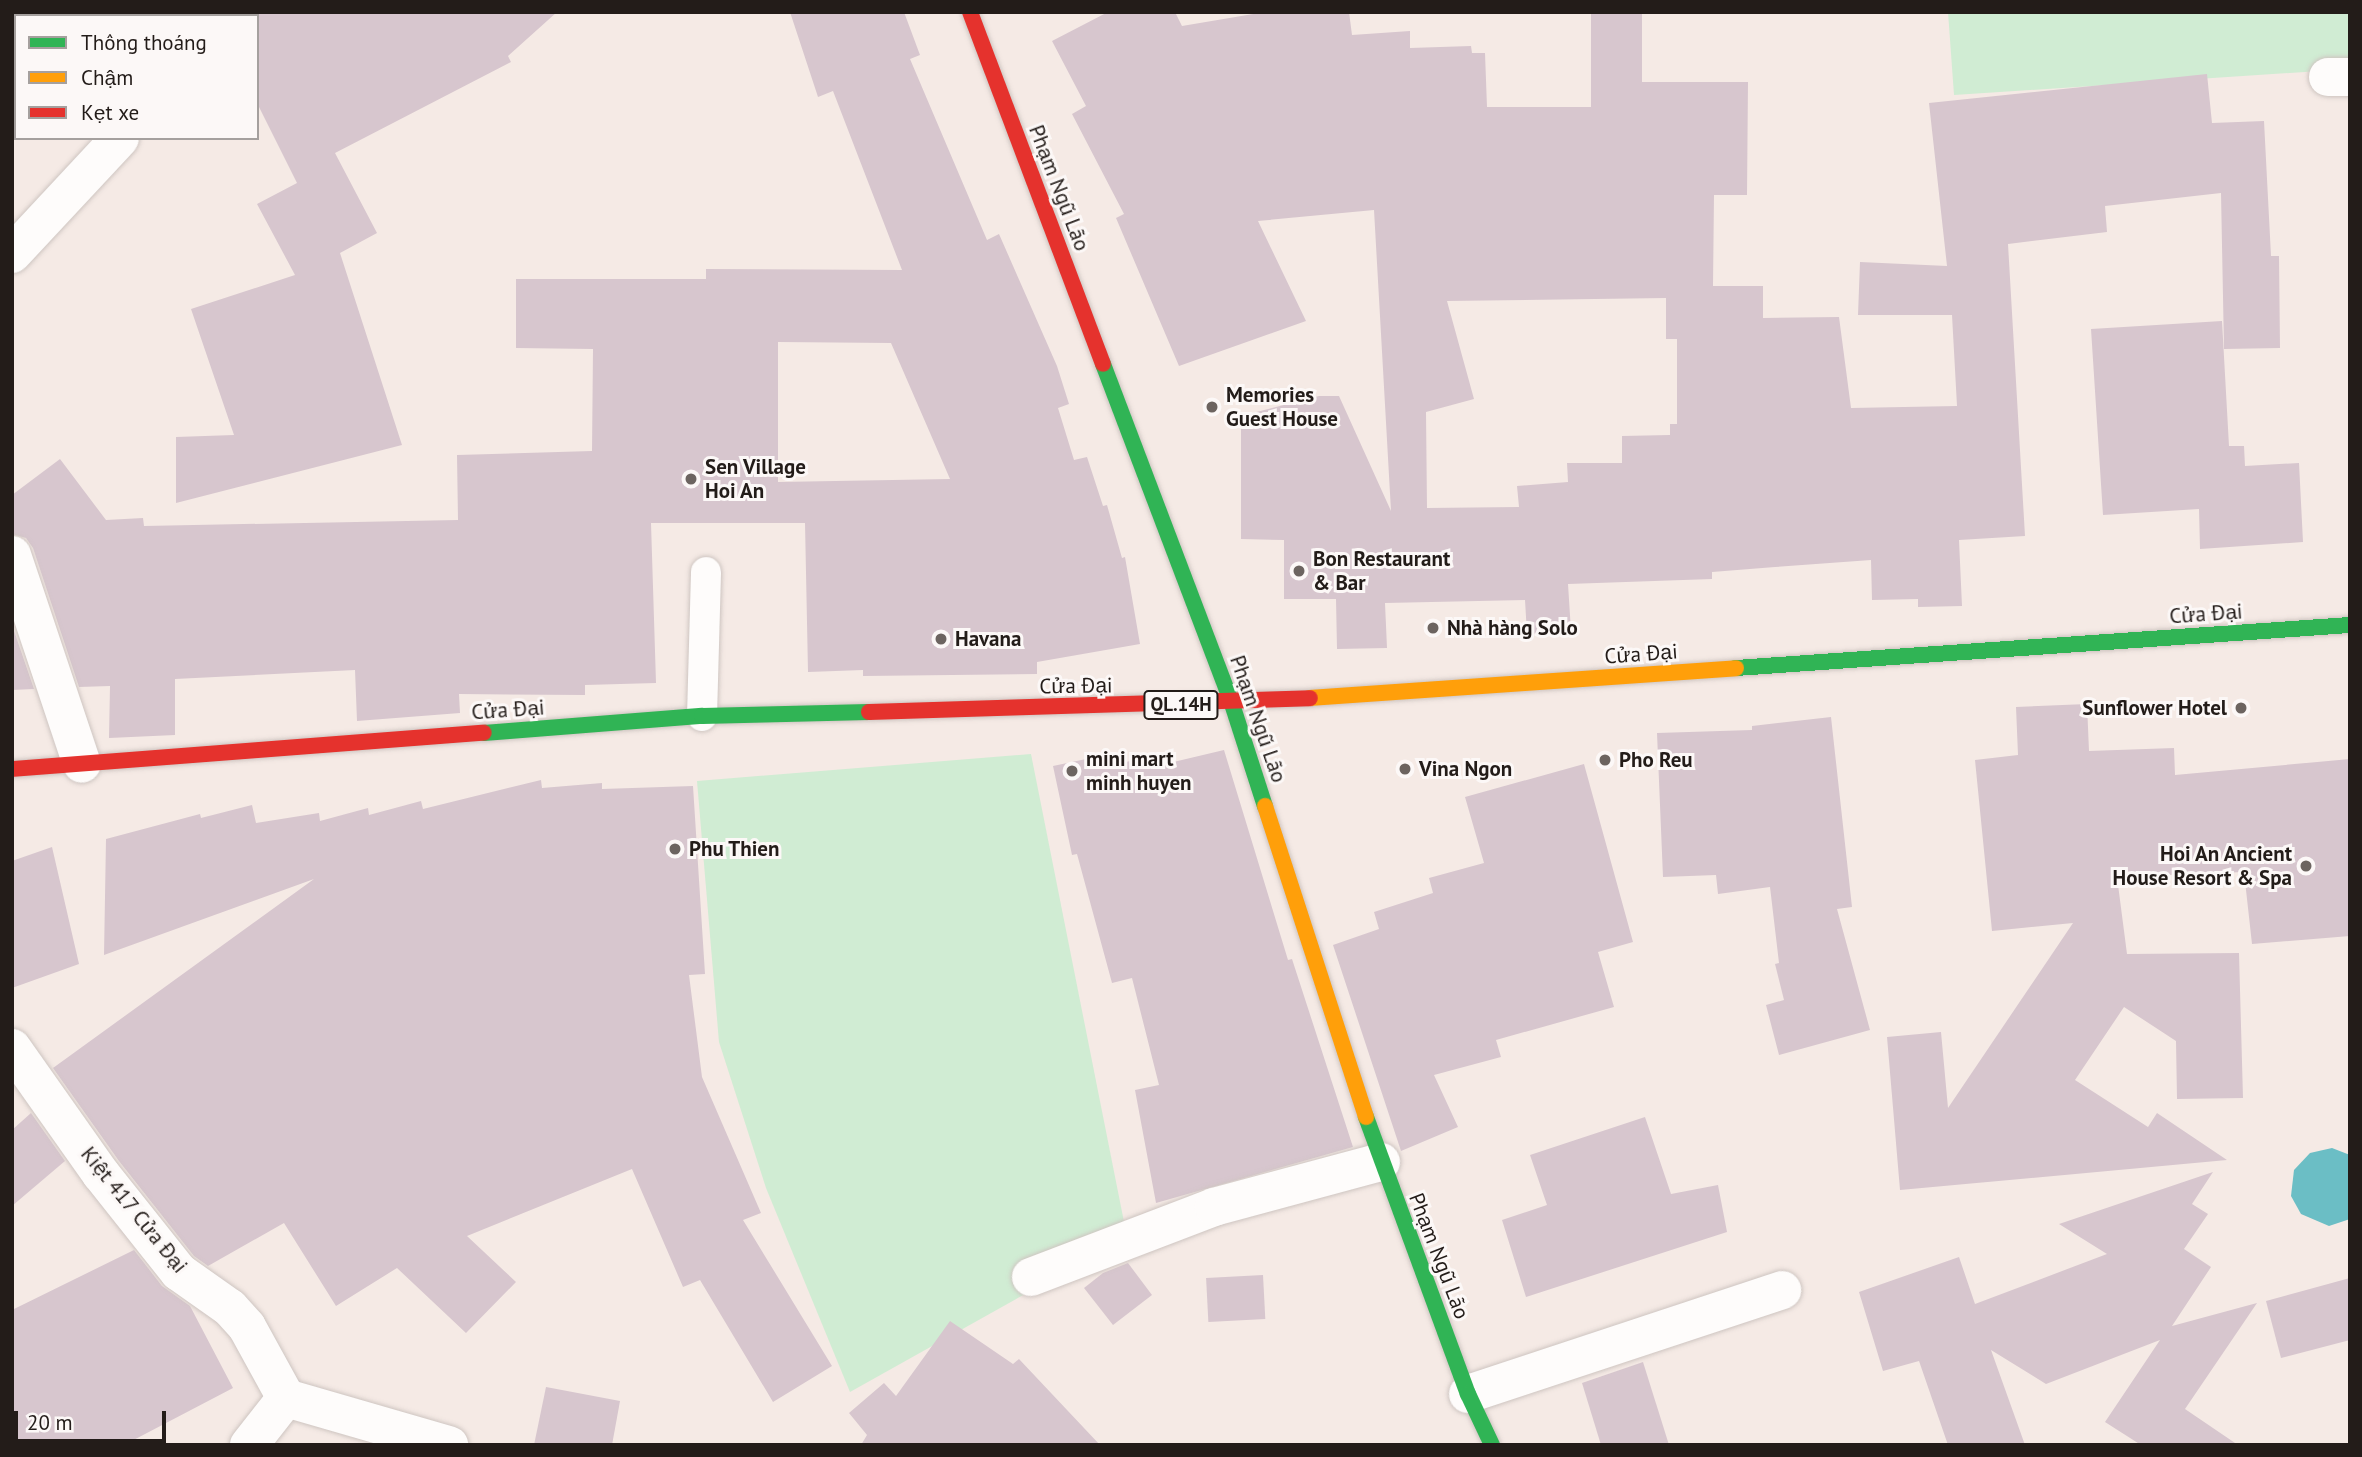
<!DOCTYPE html>
<html>
<head>
<meta charset="utf-8">
<style>
  body { margin:0 }
  #map { position:relative; width:2362px; height:1457px; overflow:hidden; background:#f5eae5; font-family:"PT Sans",sans-serif }
  div>[style] { position:absolute }
  .green>* { inset:0; background:#d0ecd3 }
  .water>* { inset:0; background:#6bbec5 }
  .building>* { inset:0; background:#d7c6ce; transform-origin:0 0 }
  .roads { filter:drop-shadow(0 0 2px #cec5c1) drop-shadow(0 0 2px #cec5c1) }
  .lane>* { height:30px; margin:-15px; padding:0 15px; transform-origin:15px; border-radius:15px; background:#fefcfb }
  .street>* { height:38px; margin:-19px; padding:0 19px; transform-origin:19px; border-radius:19px; background:#fefcfb }
  .fast>* { height:16px; margin:-8px; padding:0 8px; transform-origin:8px; border-radius:8px; background:#30b455 }
  .slow>* { height:16px; margin:-8px; padding:0 8px; transform-origin:8px; border-radius:8px; background:#ff9f0a }
  .jam>* { height:16px; margin:-8px; padding:0 8px; transform-origin:8px; border-radius:8px; background:#e5322d }
  .dots>* { width:19px; height:19px; translate:-50% -50%; box-sizing:border-box; border:4px solid #fcf8f7; border-radius:50% }
  span { translate:-50% -50%; white-space:nowrap; text-align:center; line-height:1.15; -webkit-text-stroke:6px #fcf8f7; paint-order:stroke }
  .shield-label span { padding:2px 5px; background:#fcf8f7; border:2px solid; border-radius:5px; -webkit-text-stroke-width:0 }
  .shield-label { font-size:19px; color:#231c19; font-weight:700 }
  .street-label { font-size:21px; color:#231c19 }
  .poi-label { font-size:21px; color:#231c19; font-weight:700 }
  .left { translate:0 -50%; text-align:left }
  .right { translate:-100% -50%; text-align:right }
  .frame { position:absolute; inset:0; border:14px solid #231c19; pointer-events:none }
  .legend { position:absolute; left:14px; top:14px; width:245px; height:126px; box-sizing:border-box; background:#fcf8f7; border:2px solid #a5a09e; margin:0; padding:9px 12px; list-style:none; font-size:21px; color:#231c19 }
  .legend li { display:flex; align-items:center; gap:14px; height:35px }
  .legend b { width:35px; border:2px solid #a5a09e }
  .scale { position:absolute; left:14px; top:1411px; width:152px; height:32px; box-sizing:border-box; border:4px solid #231c19; border-top:0; padding-left:9px; font-size:21px; line-height:24px; white-space:nowrap; color:#231c19; -webkit-text-stroke:5px #fcf8f7; paint-order:stroke }
</style>
</head>
<body>
<div id="map">
  <div class="green">
    <i style="clip-path:polygon(1948px 12px,2350px 12px,2350px 69px,1954px 95px)"></i>
    <i style="clip-path:polygon(1031px 754px,1127px 1237px,850px 1392px,766px 1188px,719px 1042px,697px 781px)"></i>
  </div>
  <div class="water">
    <i style="clip-path:polygon(2332px 1148px,2350px 1155px,2350px 1219px,2329px 1226px,2301px 1214px,2291px 1196px,2294px 1170px,2310px 1153px)"></i>
  </div>
  <div class="building">
    <i style="clip-path:polygon(257px 12px,557px 12px,508px 56px,511px 62px,335px 153px,377px 233px,340px 253px,402px 445px,176px 503px,176px 437px,234px 435px,191px 309px,295px 275px,257px 204px,297px 183px,257px 103px)"></i>
    <i style="clip-path:polygon(evenodd,790px 12px,904px 12px,920px 55px,910px 59px,987px 240px,999px 234px,1057px 366px,1069px 404px,1058px 408px,1074px 460px,1087px 457px,1103px 506px,1107px 505px,1122px 558px,1125px 557px,1140px 644px,1037px 662px,1037px 674px,863px 676px,863px 670px,808px 672px,805px 523px,651px 523px,656px 683px,585px 685px,585px 695px,459px 694px,460px 713px,357px 721px,355px 670px,175px 679px,175px 735px,109px 738px,110px 686px,79px 687px,33px 548px,26px 538px,12px 534px,12px 495px,60px 459px,106px 520px,143px 518px,144px 526px,458px 520px,457px 455px,592px 451px,593px 349px,516px 348px,516px 279px,706px 279px,706px 269px,902px 270px,833px 91px,818px 97px,790px 12px,778px 342px,891px 343px,950px 479px,778px 482px,778px 342px)"></i>
    <i style="clip-path:polygon(evenodd,1108px 12px,1175px 12px,1182px 26px,1265px 12px,1349px 12px,1352px 35px,1410px 31px,1410px 48px,1471px 46px,1472px 53px,1485px 53px,1487px 107px,1591px 107px,1591px 12px,1642px 12px,1642px 82px,1748px 82px,1747px 195px,1714px 195px,1713px 286px,1763px 286px,1763px 318px,1839px 317px,1851px 408px,1957px 406px,1952px 315px,1858px 315px,1860px 262px,1947px 266px,1929px 103px,2207px 74px,2212px 123px,2264px 121px,2271px 256px,2279px 256px,2280px 348px,2224px 349px,2221px 193px,2105px 206px,2107px 232px,2008px 244px,2025px 536px,1959px 540px,1962px 606px,1918px 607px,1918px 599px,1872px 600px,1871px 560px,1775px 567px,1712px 572px,1712px 579px,1568px 584px,1571px 631px,1527px 634px,1525px 600px,1385px 603px,1387px 648px,1337px 649px,1336px 599px,1284px 599px,1284px 540px,1241px 539px,1241px 416px,1319px 396px,1339px 396px,1391px 511px,1374px 210px,1258px 221px,1306px 321px,1179px 366px,1116px 218px,1124px 214px,1072px 114px,1086px 106px,1052px 41px,1108px 12px,1666px 298px,1666px 339px,1677px 339px,1677px 424px,1670px 424px,1670px 435px,1622px 436px,1622px 463px,1567px 463px,1568px 482px,1517px 486px,1519px 507px,1427px 508px,1426px 412px,1474px 399px,1447px 301px,1666px 298px)"></i>
    <i style="clip-path:polygon(2222px 321px,2229px 446px,2244px 446px,2245px 466px,2299px 463px,2303px 542px,2200px 549px,2199px 509px,2103px 515px,2091px 329px)"></i>
    <i style="clip-path:polygon(12px 625px,34px 689px,12px 690px)"></i>
    <i style="clip-path:polygon(2087px 704px,2089px 751px,2174px 748px,2175px 775px,2350px 759px,2350px 936px,2252px 944px,2244px 872px,2117px 877px,2127px 954px,2239px 953px,2243px 1098px,2177px 1099px,2176px 1041px,2124px 1007px,2075px 1080px,2148px 1127px,2157px 1113px,2227px 1160px,1900px 1190px,1887px 1037px,1941px 1032px,1948px 1108px,2073px 923px,1992px 931px,1975px 760px,2018px 755px,2016px 707px)"></i>
    <i style="clip-path:polygon(1831px 717px,1852px 907px,1837px 909px,1870px 1030px,1779px 1055px,1766px 1005px,1784px 1000px,1775px 964px,1779px 963px,1770px 887px,1718px 894px,1716px 875px,1663px 877px,1657px 733px,1752px 730px,1752px 726px)"></i>
    <i style="clip-path:polygon(1224px 750px,1288px 960px,1292px 959px,1353px 1147px,1156px 1203px,1135px 1090px,1159px 1085px,1132px 978px,1112px 983px,1077px 854px,1072px 855px,1053px 766px,1105px 755px,1107px 766px,1163px 754px,1165px 764px)"></i>
    <i style="clip-path:polygon(1584px 764px,1633px 942px,1598px 952px,1614px 1007px,1496px 1040px,1501px 1057px,1434px 1075px,1458px 1127px,1401px 1151px,1333px 945px,1379px 929px,1374px 912px,1433px 893px,1429px 878px,1484px 863px,1465px 797px)"></i>
    <i style="clip-path:polygon(541px 780px,542px 788px,602px 783px,602px 789px,693px 786px,705px 974px,689px 975px,702px 1077px,761px 1213px,743px 1220px,832px 1366px,773px 1402px,700px 1280px,683px 1287px,632px 1169px,467px 1236px,516px 1282px,466px 1333px,397px 1268px,336px 1306px,284px 1223px,208px 1266px,194px 1256px,119px 1161px,53px 1068px,314px 879px,104px 955px,106px 839px,200px 814px,201px 818px,252px 805px,256px 823px,319px 813px,320px 821px,368px 808px,369px 815px,421px 801px,423px 809px)"></i>
    <i style="clip-path:polygon(52px 847px,79px 964px,12px 988px,12px 861px)"></i>
    <i style="clip-path:polygon(31px 1113px,65px 1161px,12px 1206px,12px 1130px)"></i>
    <i style="clip-path:polygon(1645px 1117px,1671px 1194px,1718px 1185px,1727px 1232px,1526px 1297px,1502px 1220px,1547px 1205px,1530px 1155px)"></i>
    <i style="clip-path:polygon(2213px 1172px,2192px 1204px,2208px 1214px,2184px 1249px,2211px 1267px,2172px 1326px,2257px 1303px,2185px 1409px,2238px 1445px,2141px 1445px,2105px 1422px,2160px 1340px,2046px 1384px,1991px 1350px,2025px 1445px,1948px 1445px,1919px 1361px,1883px 1371px,1859px 1292px,1959px 1257px,1975px 1304px,2107px 1254px,2059px 1224px)"></i>
    <i style="clip-path:polygon(134px 1250px,162px 1286px,190px 1306px,233px 1388px,124px 1445px,12px 1445px,12px 1310px)"></i>
    <i style="clip-path:polygon(1128px 1263px,1152px 1295px,1113px 1325px,1084px 1288px,1103px 1273px)"></i>
    <i style="left:1263px;top:1275px;width:44px;height:57px;rotate:87deg"></i>
    <i style="clip-path:polygon(2350px 1278px,2350px 1340px,2281px 1358px,2266px 1301px)"></i>
    <i style="clip-path:polygon(950px 1321px,1013px 1364px,1019px 1359px,1100px 1445px,861px 1445px,867px 1435px,849px 1413px,884px 1383px,896px 1396px)"></i>
    <i style="clip-path:polygon(1643px 1362px,1669px 1445px,1601px 1445px,1582px 1383px)"></i>
    <i style="clip-path:polygon(546px 1387px,620px 1401px,612px 1445px,534px 1445px)"></i>
  </div>
  <div class="roads">
    <div class="lane">
      <i style="left:702px;top:716px;width:144px;rotate:-88.4deg"></i>
    </div>
    <div class="street">
      <i style="left:2328px;top:77px;width:22px"></i>
      <i style="left:12px;top:254px;width:158px;rotate:-47deg"></i>
      <i style="left:12px;top:555px;width:220px;rotate:71.5deg"></i>
      <i style="left:12px;top:1048px;width:154px;rotate:54.8deg"></i>
      <i style="left:101px;top:1174px;width:125px;rotate:51.5deg"></i>
      <i style="left:179px;top:1272px;width:62px;rotate:35.2deg"></i>
      <i style="left:230px;top:1308px;width:25px;rotate:48deg"></i>
      <i style="left:247px;top:1327px;width:81px;rotate:61.2deg"></i>
      <i style="left:286px;top:1398px;width:60px;rotate:128.2deg"></i>
      <i style="left:1031px;top:1277px;width:196px;rotate:-20.9deg"></i>
      <i style="left:1214px;top:1207px;width:173px;rotate:-15.1deg"></i>
      <i style="left:1468px;top:1394px;width:331px;rotate:-18.3deg"></i>
      <i style="left:286px;top:1398px;width:170px;rotate:16.1deg"></i>
    </div>
    <div class="fast">
      <i style="left:1103px;top:364px;width:364px;rotate:69.2deg"></i>
      <i style="left:1232px;top:704px;width:107px;rotate:72.1deg"></i>
      <i style="left:1736px;top:668px;width:616px;rotate:-4.01deg"></i>
      <i style="left:484px;top:733px;width:219px;rotate:-4.5deg"></i>
      <i style="left:702px;top:716px;width:167px;rotate:-1.4deg"></i>
      <i style="left:1366px;top:1117px;width:295px;rotate:69.8deg"></i>
      <i style="left:1468px;top:1394px;width:56px;rotate:64.8deg"></i>
    </div>
    <div class="slow">
      <i style="left:1310px;top:698px;width:427px;rotate:-4deg"></i>
      <i style="left:1265px;top:806px;width:327px;rotate:72deg"></i>
    </div>
    <div class="jam">
      <i style="left:970px;top:12px;width:376px;rotate:69.3deg"></i>
      <i style="left:869px;top:712px;width:441px;rotate:-1.8deg"></i>
      <i style="left:12px;top:769px;width:473px;rotate:-4.4deg"></i>
    </div>
  </div>
  <div class="dots">
    <i style="left:1212px;top:407px;background:#6c6460"></i>
    <i style="left:691px;top:479px;background:#6c6460"></i>
    <i style="left:1299px;top:571px;background:#6c6460"></i>
    <i style="left:1433px;top:628px;background:#6c6460"></i>
    <i style="left:941px;top:639px;background:#6c6460"></i>
    <i style="left:2241px;top:708px;background:#6c6460"></i>
    <i style="left:1605px;top:760px;background:#6c6460"></i>
    <i style="left:1405px;top:769px;background:#6c6460"></i>
    <i style="left:1072px;top:771px;background:#6c6460"></i>
    <i style="left:675px;top:849px;background:#6c6460"></i>
    <i style="left:2306px;top:866px;background:#6c6460"></i>
  </div>
  <div class="shield-label">
    <span style="left:1181px;top:705px">QL.14H</span>
  </div>
  <div class="street-label">
    <span style="left:1059px;top:188px;rotate:69deg">Phạm Ngũ Lão</span>
    <span style="left:2206px;top:614px;rotate:-4deg">Cửa Đại</span>
    <span style="left:1641px;top:654px;rotate:-4deg">Cửa Đại</span>
    <span style="left:1076px;top:686px;rotate:-1deg">Cửa Đại</span>
    <span style="left:508px;top:710px;rotate:-4deg">Cửa Đại</span>
    <span style="left:1258px;top:719px;rotate:71deg">Phạm Ngũ Lão</span>
    <span style="left:134px;top:1210px;rotate:51deg">Kiệt 417 Cửa Đại</span>
    <span style="left:1439px;top:1256px;rotate:69deg">Phạm Ngũ Lão</span>
  </div>
  <div class="poi-label">
    <span class="left" style="left:1226px;top:407px">Memories<br>Guest House</span>
    <span class="left" style="left:705px;top:479px">Sen Village<br>Hoi An</span>
    <span class="left" style="left:1313px;top:571px">Bon Restaurant<br>&amp; Bar</span>
    <span class="left" style="left:1447px;top:628px">Nhà hàng Solo</span>
    <span class="left" style="left:955px;top:639px">Havana</span>
    <span class="right" style="left:2227px;top:708px">Sunflower Hotel</span>
    <span class="left" style="left:1086px;top:771px">mini mart<br>minh huyen</span>
    <span class="left" style="left:1619px;top:760px">Pho Reu</span>
    <span class="left" style="left:1419px;top:769px">Vina Ngon</span>
    <span class="left" style="left:689px;top:849px">Phu Thien</span>
    <span class="right" style="left:2292px;top:866px">Hoi An Ancient<br>House Resort &amp; Spa</span>
  </div>
  <div class="frame"></div>
  <ul class="legend">
  <li><b style="height:9px;background:#30b455"></b>Thông thoáng</li>
  <li><b style="height:9px;background:#ff9f0a"></b>Chậm</li>
  <li><b style="height:9px;background:#e5322d"></b>Kẹt xe</li>
  </ul>
  <div class="scale">20 m</div>
</div>
</body>
</html>
